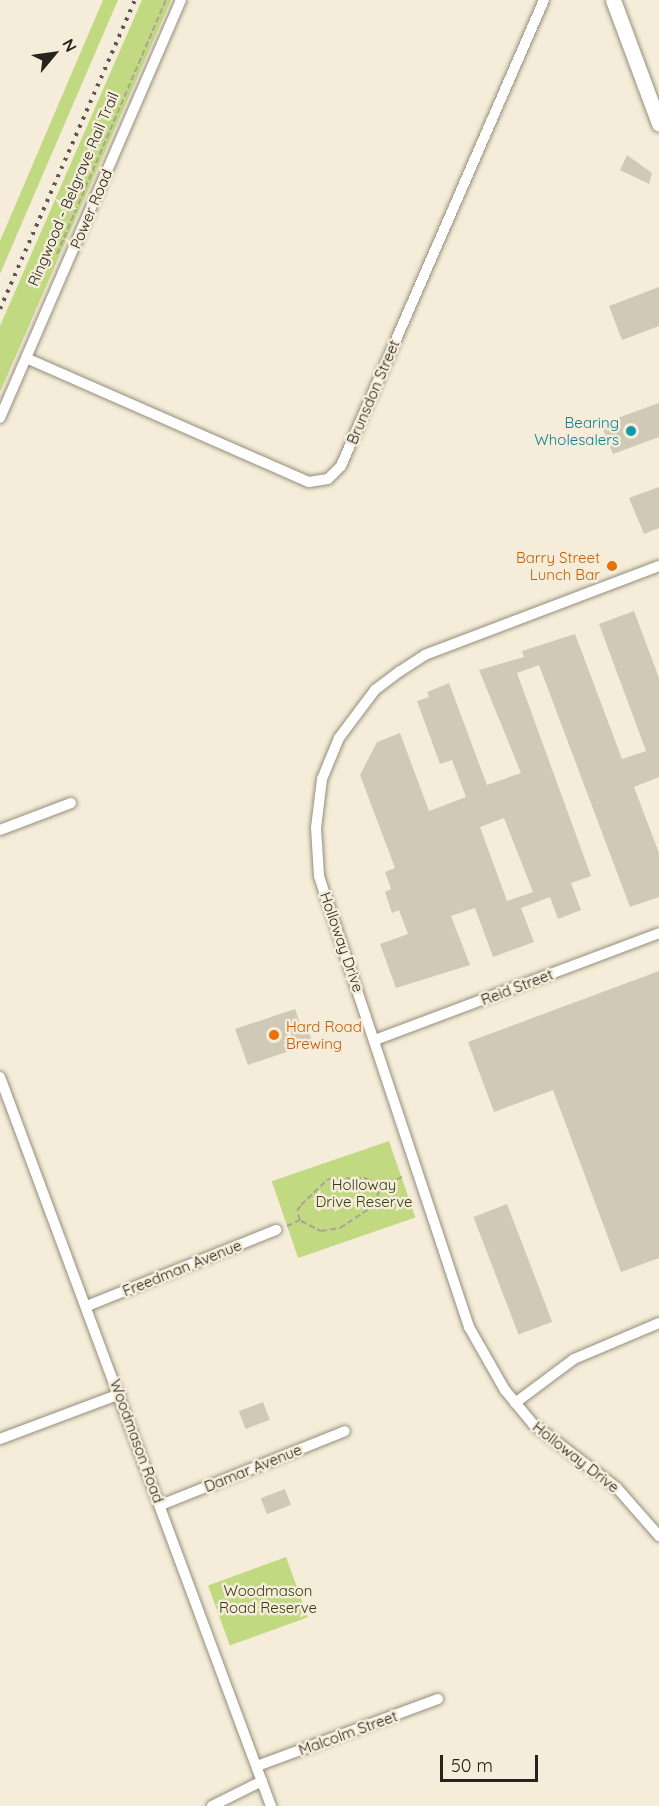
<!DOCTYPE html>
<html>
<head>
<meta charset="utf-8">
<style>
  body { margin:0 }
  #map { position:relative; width:659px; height:1806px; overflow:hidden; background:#f5edd9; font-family:Quicksand,sans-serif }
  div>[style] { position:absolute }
  .green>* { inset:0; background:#c1d980; transform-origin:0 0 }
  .building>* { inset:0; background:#d0c9b6; transform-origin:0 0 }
  .path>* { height:2px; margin-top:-1px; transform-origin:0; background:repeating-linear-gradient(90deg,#aaa495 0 6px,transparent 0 9px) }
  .roads { filter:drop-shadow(0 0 2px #958e7c) drop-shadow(0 0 2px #958e7c) }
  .street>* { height:10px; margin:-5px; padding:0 5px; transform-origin:5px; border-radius:5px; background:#fff }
  .secondary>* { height:15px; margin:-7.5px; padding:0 7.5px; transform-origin:7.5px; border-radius:7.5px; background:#fff }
  .rail>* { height:4px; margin-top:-2px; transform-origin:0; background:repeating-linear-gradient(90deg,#5d594e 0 3px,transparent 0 9px) }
  .dots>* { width:16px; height:16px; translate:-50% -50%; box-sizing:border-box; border:3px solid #f5edd9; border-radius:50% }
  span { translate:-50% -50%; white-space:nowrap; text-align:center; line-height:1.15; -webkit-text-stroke:5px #f5edd9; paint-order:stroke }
  .street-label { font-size:15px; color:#27241d }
  .culture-label { font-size:15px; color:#0d838f }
  .right { translate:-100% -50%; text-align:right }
  .food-label { font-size:15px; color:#c56008 }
  .left { translate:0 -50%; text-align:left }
  .park-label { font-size:15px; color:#343e15 }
  .north { position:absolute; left:24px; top:24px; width:60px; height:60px; -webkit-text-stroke:4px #f5edd9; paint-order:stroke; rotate:61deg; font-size:16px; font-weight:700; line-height:24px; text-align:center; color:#27241d }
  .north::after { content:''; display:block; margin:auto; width:21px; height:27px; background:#27241d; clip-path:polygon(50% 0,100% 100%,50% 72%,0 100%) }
  .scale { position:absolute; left:440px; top:1755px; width:98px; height:27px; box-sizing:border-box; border:3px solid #27241d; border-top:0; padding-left:8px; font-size:18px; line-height:21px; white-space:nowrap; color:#27241d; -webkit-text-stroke:4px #f5edd9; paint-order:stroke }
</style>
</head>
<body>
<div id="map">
  <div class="green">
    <i style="clip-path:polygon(103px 0,118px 0,0 274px,0 241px)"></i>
    <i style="clip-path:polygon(142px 0,171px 0,0 392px,0 326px)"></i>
    <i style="left:389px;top:1141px;width:81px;height:124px;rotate:71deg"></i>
    <i style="left:286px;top:1557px;width:64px;height:83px;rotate:70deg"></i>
  </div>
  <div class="building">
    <i style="clip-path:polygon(627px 155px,652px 173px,649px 184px,620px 170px)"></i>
    <i style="clip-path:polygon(659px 287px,659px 326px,622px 340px,609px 306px)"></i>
    <i style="clip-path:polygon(659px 403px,659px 437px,613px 454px,601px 424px)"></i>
    <i style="clip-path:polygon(659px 487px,659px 528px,644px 534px,629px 498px)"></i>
    <i style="clip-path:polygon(evenodd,634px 611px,659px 678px,659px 777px,634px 787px,659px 853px,659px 897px,630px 907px,539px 665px,517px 673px,591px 876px,571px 883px,581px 910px,558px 919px,550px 897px,521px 908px,534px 942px,493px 957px,475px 908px,451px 916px,470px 965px,396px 988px,380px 944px,408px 934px,399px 910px,392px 913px,385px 892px,391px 889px,385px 872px,395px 868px,360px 775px,377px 742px,400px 733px,429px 811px,466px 797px,452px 760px,440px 764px,417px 701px,429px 697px,427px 692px,449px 683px,487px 785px,521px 773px,479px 670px,524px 657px,522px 651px,575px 634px,622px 759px,646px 751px,599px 624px,634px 611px,504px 818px,533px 892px,507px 901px,480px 827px,504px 818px)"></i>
    <i style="clip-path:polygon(659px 971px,659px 1258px,621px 1272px,553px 1090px,494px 1112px,468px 1042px)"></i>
    <i style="clip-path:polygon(295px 1009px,303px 1032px,308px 1030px,313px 1043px,248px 1065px,235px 1029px)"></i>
    <i style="left:507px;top:1204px;width:126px;height:36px;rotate:69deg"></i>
    <i style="left:263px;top:1402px;width:19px;height:26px;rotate:69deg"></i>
    <i style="left:285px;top:1489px;width:17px;height:26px;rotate:69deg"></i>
  </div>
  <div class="path">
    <i style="left:57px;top:254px;width:276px;rotate:-66.8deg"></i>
    <i style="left:301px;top:1221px;width:22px;rotate:27deg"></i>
    <i style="left:321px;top:1231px;width:19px;rotate:-9deg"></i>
    <i style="left:340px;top:1228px;width:42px;rotate:-33.3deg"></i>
    <i style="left:375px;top:1205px;width:20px;rotate:-75deg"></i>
    <i style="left:287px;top:1226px;width:14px;rotate:-25deg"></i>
    <i style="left:300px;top:1220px;width:9px;rotate:-108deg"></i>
    <i style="left:297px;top:1211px;width:7px;rotate:-56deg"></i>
    <i style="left:301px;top:1205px;width:37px;rotate:-44deg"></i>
    <i style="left:328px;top:1179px;width:37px;rotate:-2deg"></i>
    <i style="left:365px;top:1178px;width:17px;rotate:28deg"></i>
    <i style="left:380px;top:1186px;width:27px;rotate:-22deg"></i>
  </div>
  <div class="roads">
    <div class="street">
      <i style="left:26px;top:358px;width:309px;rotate:23.7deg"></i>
      <i style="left:309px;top:482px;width:19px;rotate:-9deg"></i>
      <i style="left:328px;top:479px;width:18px;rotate:-45deg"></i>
      <i style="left:341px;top:466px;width:508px;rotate:-66.46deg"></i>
      <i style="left:0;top:418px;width:456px;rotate:-66.6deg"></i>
      <i style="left:659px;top:566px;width:250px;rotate:159.2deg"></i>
      <i style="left:425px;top:655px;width:30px;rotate:147deg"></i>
      <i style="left:400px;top:671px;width:31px;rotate:143deg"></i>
      <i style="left:375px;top:690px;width:60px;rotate:126.9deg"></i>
      <i style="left:339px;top:738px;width:44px;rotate:112.5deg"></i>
      <i style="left:322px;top:779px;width:49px;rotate:97deg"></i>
      <i style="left:316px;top:828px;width:48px;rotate:86.4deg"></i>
      <i style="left:319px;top:876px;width:22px;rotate:72deg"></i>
      <i style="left:326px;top:897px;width:453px;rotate:71.6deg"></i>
      <i style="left:469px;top:1327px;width:73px;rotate:60.3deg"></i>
      <i style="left:505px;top:1390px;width:44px;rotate:50.5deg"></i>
      <i style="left:533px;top:1424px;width:106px;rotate:37.3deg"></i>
      <i style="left:617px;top:1488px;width:64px;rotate:48.8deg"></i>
      <i style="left:0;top:830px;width:76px;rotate:-20.8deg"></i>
      <i style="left:375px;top:1040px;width:303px;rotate:-20.6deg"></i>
      <i style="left:0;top:1077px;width:778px;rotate:69.61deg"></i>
      <i style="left:87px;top:1306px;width:204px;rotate:-21.9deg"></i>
      <i style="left:515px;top:1403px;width:74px;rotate:-36.7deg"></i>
      <i style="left:574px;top:1359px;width:92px;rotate:-23deg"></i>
      <i style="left:0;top:1439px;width:128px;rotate:-20.6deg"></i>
      <i style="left:161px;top:1505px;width:198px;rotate:-21.9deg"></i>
      <i style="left:257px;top:1766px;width:193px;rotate:-20.3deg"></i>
      <i style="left:212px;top:1806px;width:56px;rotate:-26.6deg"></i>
    </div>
    <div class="secondary">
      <i style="left:613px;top:0;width:132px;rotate:69.6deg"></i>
    </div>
  </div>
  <div class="rail">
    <i style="left:0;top:309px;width:337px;rotate:-66.4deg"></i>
  </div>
  <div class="dots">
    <i style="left:631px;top:431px;background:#0f9aa8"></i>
    <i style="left:612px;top:566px;background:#e8710a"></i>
    <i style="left:274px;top:1035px;background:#e8710a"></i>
  </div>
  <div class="street-label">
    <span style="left:73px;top:189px;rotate:-67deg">Ringwood - Belgrave Rail Trail</span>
    <span style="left:91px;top:209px;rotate:-67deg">Power Road</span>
    <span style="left:373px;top:392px;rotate:-67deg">Brunsdon Street</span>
    <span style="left:342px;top:942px;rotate:71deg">Holloway Drive</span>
    <span style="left:517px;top:987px;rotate:-21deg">Reid Street</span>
    <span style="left:182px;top:1268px;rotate:-22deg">Freedman Avenue</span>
    <span style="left:137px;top:1441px;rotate:70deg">Woodmason Road</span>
    <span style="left:576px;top:1457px;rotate:38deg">Holloway Drive</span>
    <span style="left:253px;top:1468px;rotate:-22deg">Damar Avenue</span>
    <span style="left:348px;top:1733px;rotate:-20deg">Malcolm Street</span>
  </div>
  <div class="culture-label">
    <span class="right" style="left:619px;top:431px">Bearing<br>Wholesalers</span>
  </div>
  <div class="food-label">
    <span class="right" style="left:600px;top:566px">Barry Street<br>Lunch Bar</span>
    <span class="left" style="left:286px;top:1035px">Hard Road<br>Brewing</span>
  </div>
  <div class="park-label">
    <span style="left:364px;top:1193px">Holloway<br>Drive Reserve</span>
    <span style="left:268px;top:1599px">Woodmason<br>Road Reserve</span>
  </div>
  <div class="north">N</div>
  <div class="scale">50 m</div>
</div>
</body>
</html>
